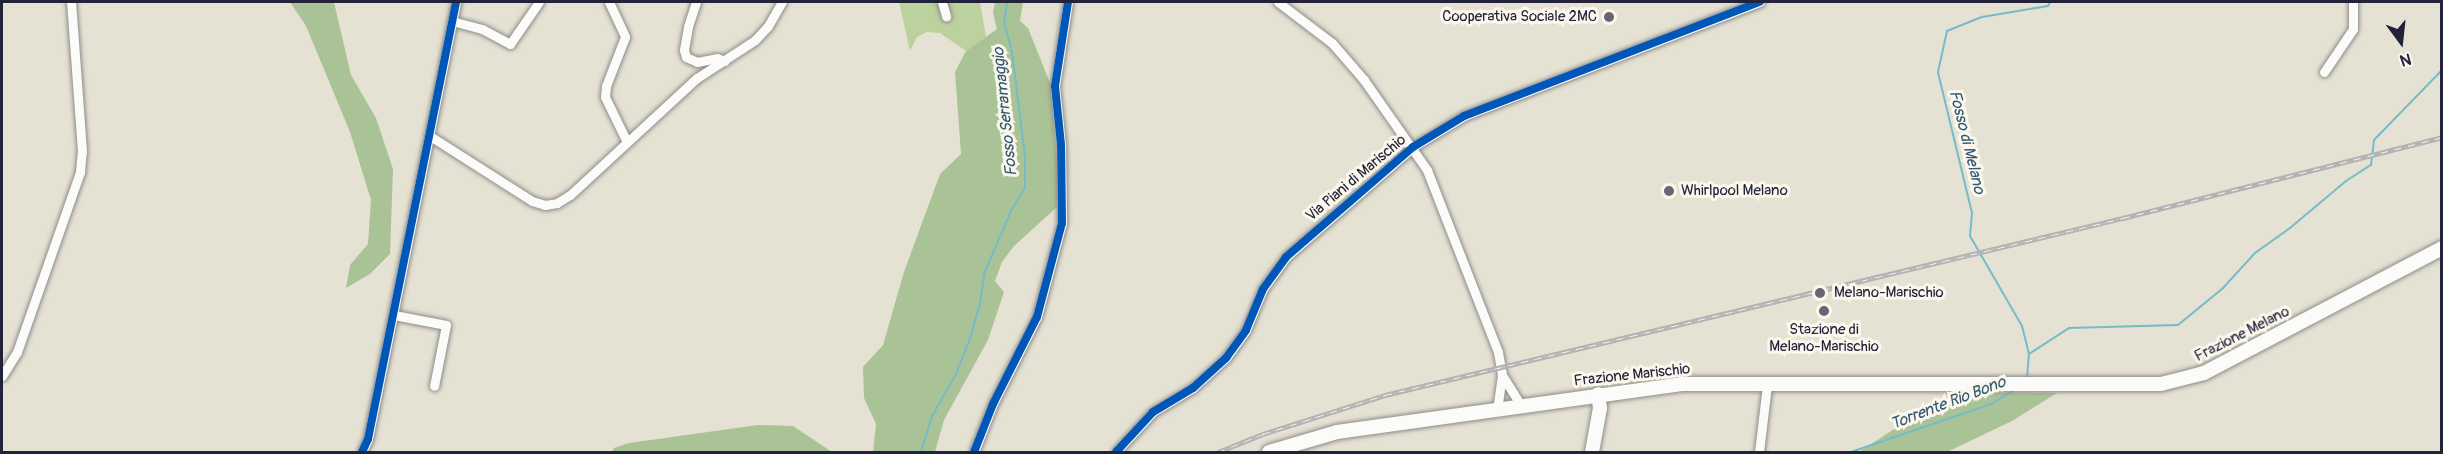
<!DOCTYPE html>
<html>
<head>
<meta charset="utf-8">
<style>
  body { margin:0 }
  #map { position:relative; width:2443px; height:454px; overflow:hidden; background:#e5e2d4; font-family:Pangolin,sans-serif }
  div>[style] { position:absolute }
  .green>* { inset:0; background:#bbd29e }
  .forest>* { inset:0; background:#aac396 }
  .stream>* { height:2px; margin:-1px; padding:0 1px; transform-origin:1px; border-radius:1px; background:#75bbc9 }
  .roads { filter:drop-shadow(0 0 2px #8e8c89) drop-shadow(0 0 2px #8e8c89) }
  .street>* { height:9px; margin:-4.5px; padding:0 4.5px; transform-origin:4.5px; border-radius:4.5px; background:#fbfbf9 }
  .secondary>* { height:14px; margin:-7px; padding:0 7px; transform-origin:7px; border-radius:7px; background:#fbfbf9 }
  .rail>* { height:4.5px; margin-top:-2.25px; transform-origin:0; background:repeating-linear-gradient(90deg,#fbf7ec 0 7px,#b3b2b4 0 14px); box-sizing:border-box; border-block:2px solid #b3b2b4 }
  .cycleway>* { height:8px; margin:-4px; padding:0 4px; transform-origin:4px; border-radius:4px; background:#0057b8 }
  .dots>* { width:16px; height:16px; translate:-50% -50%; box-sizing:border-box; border:3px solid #fbf7ec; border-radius:50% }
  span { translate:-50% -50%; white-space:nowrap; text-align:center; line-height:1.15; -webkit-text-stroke:6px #fbf7ec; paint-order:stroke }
  .poi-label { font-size:15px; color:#22223b }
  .right { translate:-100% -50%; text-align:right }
  .left { translate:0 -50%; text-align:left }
  .street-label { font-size:15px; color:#22223b }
  .water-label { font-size:16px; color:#305872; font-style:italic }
  .frame { position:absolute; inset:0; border:3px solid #22223b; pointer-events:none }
  .north { position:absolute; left:2371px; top:12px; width:60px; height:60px; -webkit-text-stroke:4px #fbf7ec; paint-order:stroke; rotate:165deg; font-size:16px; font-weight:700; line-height:24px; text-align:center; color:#22223b }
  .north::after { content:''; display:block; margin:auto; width:21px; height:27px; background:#22223b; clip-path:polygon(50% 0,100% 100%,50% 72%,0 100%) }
</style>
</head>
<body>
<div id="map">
  <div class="green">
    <i style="clip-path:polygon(899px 2px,980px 2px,986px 37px,966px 51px,940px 33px,927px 32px,917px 37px,910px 51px)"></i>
  </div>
  <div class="forest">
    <i style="clip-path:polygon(290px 2px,334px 2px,351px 75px,376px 118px,393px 169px,390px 254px,370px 274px,346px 288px,350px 265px,368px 244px,371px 200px,350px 132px,306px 26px)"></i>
    <i style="clip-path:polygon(995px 2px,1023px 2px,1020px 21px,1028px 28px,1050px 83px,1058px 175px,1057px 207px,1014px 246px,1002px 262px,995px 281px,1004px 292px,988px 340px,944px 420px,935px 452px,873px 452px,876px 424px,864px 398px,863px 367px,883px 345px,904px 272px,940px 174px,961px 154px,955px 72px,966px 51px,997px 29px,993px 13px)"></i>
    <i style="clip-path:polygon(1957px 392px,2057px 393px,2012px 421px,1947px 452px,1859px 452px,1917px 414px)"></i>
    <i style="clip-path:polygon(758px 425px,793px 426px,832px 452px,612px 452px,614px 448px,629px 443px)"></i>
  </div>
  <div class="stream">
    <i style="left:2029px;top:354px;width:48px;rotate:-33deg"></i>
    <i style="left:2069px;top:328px;width:109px;rotate:-1.6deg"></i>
    <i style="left:2178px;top:325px;width:58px;rotate:-39.4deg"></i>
    <i style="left:2223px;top:288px;width:47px;rotate:-47.6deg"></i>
    <i style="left:2255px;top:253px;width:43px;rotate:-35.5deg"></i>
    <i style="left:2290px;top:228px;width:73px;rotate:-40deg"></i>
    <i style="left:2346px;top:181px;width:30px;rotate:-33deg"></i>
    <i style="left:2371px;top:165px;width:25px;rotate:-83deg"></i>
    <i style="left:2374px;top:140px;width:98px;rotate:-45.8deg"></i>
    <i style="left:2027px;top:380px;width:26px;rotate:-86deg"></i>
    <i style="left:2029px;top:354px;width:29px;rotate:-104deg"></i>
    <i style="left:2022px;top:326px;width:104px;rotate:-120deg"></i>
    <i style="left:1970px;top:236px;width:23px;rotate:-85deg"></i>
    <i style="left:1972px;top:213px;width:145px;rotate:-103.6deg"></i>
    <i style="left:1938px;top:72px;width:42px;rotate:-77.6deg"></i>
    <i style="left:1947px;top:31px;width:38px;rotate:-22deg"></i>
    <i style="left:1982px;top:17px;width:67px;rotate:-9.5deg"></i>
    <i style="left:2048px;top:6px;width:4px;rotate:-63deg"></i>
    <i style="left:921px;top:452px;width:38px;rotate:-73deg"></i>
    <i style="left:932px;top:416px;width:46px;rotate:-60.1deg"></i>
    <i style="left:955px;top:376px;width:37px;rotate:-68deg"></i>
    <i style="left:969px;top:342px;width:40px;rotate:-74deg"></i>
    <i style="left:980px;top:304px;width:30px;rotate:-82deg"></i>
    <i style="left:984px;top:274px;width:69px;rotate:-66.8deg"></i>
    <i style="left:1011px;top:211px;width:27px;rotate:-59deg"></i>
    <i style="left:1025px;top:188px;width:31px;rotate:-90deg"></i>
    <i style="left:1025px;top:157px;width:106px;rotate:-97.1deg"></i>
    <i style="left:1012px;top:52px;width:31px;rotate:-105deg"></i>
    <i style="left:1004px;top:22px;width:20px;rotate:-81deg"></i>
    <i style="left:1851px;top:452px;width:148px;rotate:-18.9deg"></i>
    <i style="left:1991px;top:404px;width:29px;rotate:-31deg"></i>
  </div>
  <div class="roads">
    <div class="street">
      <i style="left:609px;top:2px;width:38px;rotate:65deg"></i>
      <i style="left:625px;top:37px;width:53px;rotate:111.2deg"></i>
      <i style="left:606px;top:86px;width:11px;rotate:95deg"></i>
      <i style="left:605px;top:97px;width:50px;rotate:63.9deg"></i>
      <i style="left:696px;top:2px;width:26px;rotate:108deg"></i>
      <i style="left:688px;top:27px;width:23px;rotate:100deg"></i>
      <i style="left:684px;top:50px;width:7px;rotate:74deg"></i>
      <i style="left:686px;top:57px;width:12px;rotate:24deg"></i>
      <i style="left:697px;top:62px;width:20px;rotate:-11deg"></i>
      <i style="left:717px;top:58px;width:8px;rotate:23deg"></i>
      <i style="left:942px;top:2px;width:15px;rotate:74deg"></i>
      <i style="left:1278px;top:2px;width:68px;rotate:37.2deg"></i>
      <i style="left:1332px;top:43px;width:49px;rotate:49.1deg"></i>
      <i style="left:1364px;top:80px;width:110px;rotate:55deg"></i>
      <i style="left:1427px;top:170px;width:195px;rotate:68.7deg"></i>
      <i style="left:1498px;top:352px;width:23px;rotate:80deg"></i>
      <i style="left:1502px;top:375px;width:34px;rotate:98deg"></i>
      <i style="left:452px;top:21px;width:31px;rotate:15deg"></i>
      <i style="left:482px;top:29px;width:32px;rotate:28deg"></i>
      <i style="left:510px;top:44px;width:51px;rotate:-55.4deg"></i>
      <i style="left:2324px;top:72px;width:52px;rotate:-56deg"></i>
      <i style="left:2353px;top:29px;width:27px;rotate:-90deg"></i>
      <i style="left:430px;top:136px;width:121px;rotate:32.5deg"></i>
      <i style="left:532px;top:201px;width:14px;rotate:17deg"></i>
      <i style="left:545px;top:205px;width:12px;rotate:-9deg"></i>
      <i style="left:557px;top:203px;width:15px;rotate:-32deg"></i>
      <i style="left:570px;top:195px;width:173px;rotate:-42.7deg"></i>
      <i style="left:697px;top:78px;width:69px;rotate:-33.2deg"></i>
      <i style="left:755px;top:40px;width:19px;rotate:-47deg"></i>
      <i style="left:768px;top:26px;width:28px;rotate:-60deg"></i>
      <i style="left:394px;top:315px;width:53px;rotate:10.9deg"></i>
      <i style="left:446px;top:325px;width:62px;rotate:101.1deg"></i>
      <i style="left:1502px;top:375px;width:36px;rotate:58deg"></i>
      <i style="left:2px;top:376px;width:28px;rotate:-58deg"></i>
      <i style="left:17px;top:352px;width:191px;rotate:-70.7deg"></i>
      <i style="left:80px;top:172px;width:21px;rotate:-85deg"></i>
      <i style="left:82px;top:151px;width:149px;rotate:-94.2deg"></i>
      <i style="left:362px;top:452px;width:14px;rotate:-65deg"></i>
      <i style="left:368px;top:439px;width:446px;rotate:-78.6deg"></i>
      <i style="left:974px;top:452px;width:52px;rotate:-68.4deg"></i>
      <i style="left:993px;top:404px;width:97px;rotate:-63.2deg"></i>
      <i style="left:1037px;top:317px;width:97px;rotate:-75.1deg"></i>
      <i style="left:1062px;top:223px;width:78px;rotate:-90.7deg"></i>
      <i style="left:1061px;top:145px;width:59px;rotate:-95.8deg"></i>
      <i style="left:1055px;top:86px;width:85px;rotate:-81.2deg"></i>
      <i style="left:1116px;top:452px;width:54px;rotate:-47.2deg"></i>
      <i style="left:1153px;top:412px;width:47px;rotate:-31deg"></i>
      <i style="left:1193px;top:388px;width:45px;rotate:-42.3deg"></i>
      <i style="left:1226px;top:358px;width:34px;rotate:-54deg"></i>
      <i style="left:1246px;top:330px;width:44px;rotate:-67.5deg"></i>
      <i style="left:1263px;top:289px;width:39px;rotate:-54deg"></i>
      <i style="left:1286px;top:257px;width:168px;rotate:-40.9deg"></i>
      <i style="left:1413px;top:147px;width:60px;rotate:-31.3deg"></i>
      <i style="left:1464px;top:116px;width:317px;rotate:-21.1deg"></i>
      <i style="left:1759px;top:452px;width:67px;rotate:-83.2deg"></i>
    </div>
    <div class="secondary">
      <i style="left:1269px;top:452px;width:71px;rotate:-16.4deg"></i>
      <i style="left:1337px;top:432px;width:348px;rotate:-7.9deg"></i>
      <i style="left:1682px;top:384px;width:479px"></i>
      <i style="left:2161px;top:384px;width:44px;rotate:-14.3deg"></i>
      <i style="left:2204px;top:373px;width:269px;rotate:-27.7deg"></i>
      <i style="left:1592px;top:452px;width:45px;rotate:-79.7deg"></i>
      <i style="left:1600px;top:408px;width:14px;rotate:-98deg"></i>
    </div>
  </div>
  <div class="rail">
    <i style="left:1218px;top:452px;width:48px;rotate:-21.8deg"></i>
    <i style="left:1263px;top:434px;width:128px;rotate:-17.7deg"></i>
    <i style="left:1385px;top:395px;width:759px;rotate:-13.49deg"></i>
    <i style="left:2123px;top:218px;width:329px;rotate:-14.2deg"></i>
  </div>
  <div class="cycleway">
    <i style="left:362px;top:452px;width:14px;rotate:-65deg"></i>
    <i style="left:368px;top:439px;width:446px;rotate:-78.6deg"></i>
    <i style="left:974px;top:452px;width:52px;rotate:-68.4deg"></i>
    <i style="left:993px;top:404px;width:97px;rotate:-63.2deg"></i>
    <i style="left:1037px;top:317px;width:97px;rotate:-75.1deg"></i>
    <i style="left:1062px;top:223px;width:78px;rotate:-90.7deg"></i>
    <i style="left:1061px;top:145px;width:59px;rotate:-95.8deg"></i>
    <i style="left:1055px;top:86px;width:85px;rotate:-81.2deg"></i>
    <i style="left:1116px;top:452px;width:54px;rotate:-47.2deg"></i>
    <i style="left:1153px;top:412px;width:47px;rotate:-31deg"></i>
    <i style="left:1193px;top:388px;width:45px;rotate:-42.3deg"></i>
    <i style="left:1226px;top:358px;width:34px;rotate:-54deg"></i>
    <i style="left:1246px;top:330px;width:44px;rotate:-67.5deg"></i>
    <i style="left:1263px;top:289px;width:39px;rotate:-54deg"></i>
    <i style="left:1286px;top:257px;width:168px;rotate:-40.9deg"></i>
    <i style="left:1413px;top:147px;width:60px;rotate:-31.3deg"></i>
    <i style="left:1464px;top:116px;width:317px;rotate:-21.1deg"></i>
  </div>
  <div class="dots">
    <i style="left:1609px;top:17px;background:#666571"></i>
    <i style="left:1669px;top:191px;background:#666571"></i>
    <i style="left:1820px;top:293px;background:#666571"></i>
    <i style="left:1824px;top:311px;background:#666571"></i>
  </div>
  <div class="poi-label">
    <span class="right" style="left:1597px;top:17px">Cooperativa Sociale 2MC</span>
    <span class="left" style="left:1681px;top:191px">Whirlpool Melano</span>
    <span class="left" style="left:1834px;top:293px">Melano-Marischio</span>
    <span style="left:1824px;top:338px">Stazione di<br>Melano-Marischio</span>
  </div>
  <div class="street-label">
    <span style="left:1356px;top:178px;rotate:-40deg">Via Piani di Marischio</span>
    <span style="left:2242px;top:334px;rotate:-27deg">Frazione Melano</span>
    <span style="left:1632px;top:375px;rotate:-6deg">Frazione Marischio</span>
  </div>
  <div class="water-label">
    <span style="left:1005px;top:112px;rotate:-96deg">Fosso Serramaggio</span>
    <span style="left:1967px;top:142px;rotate:76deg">Fosso di Melano</span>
    <span style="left:1948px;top:403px;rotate:-21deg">Torrente Rio Bono</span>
  </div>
  <div class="frame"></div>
  <div class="north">N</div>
</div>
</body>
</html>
